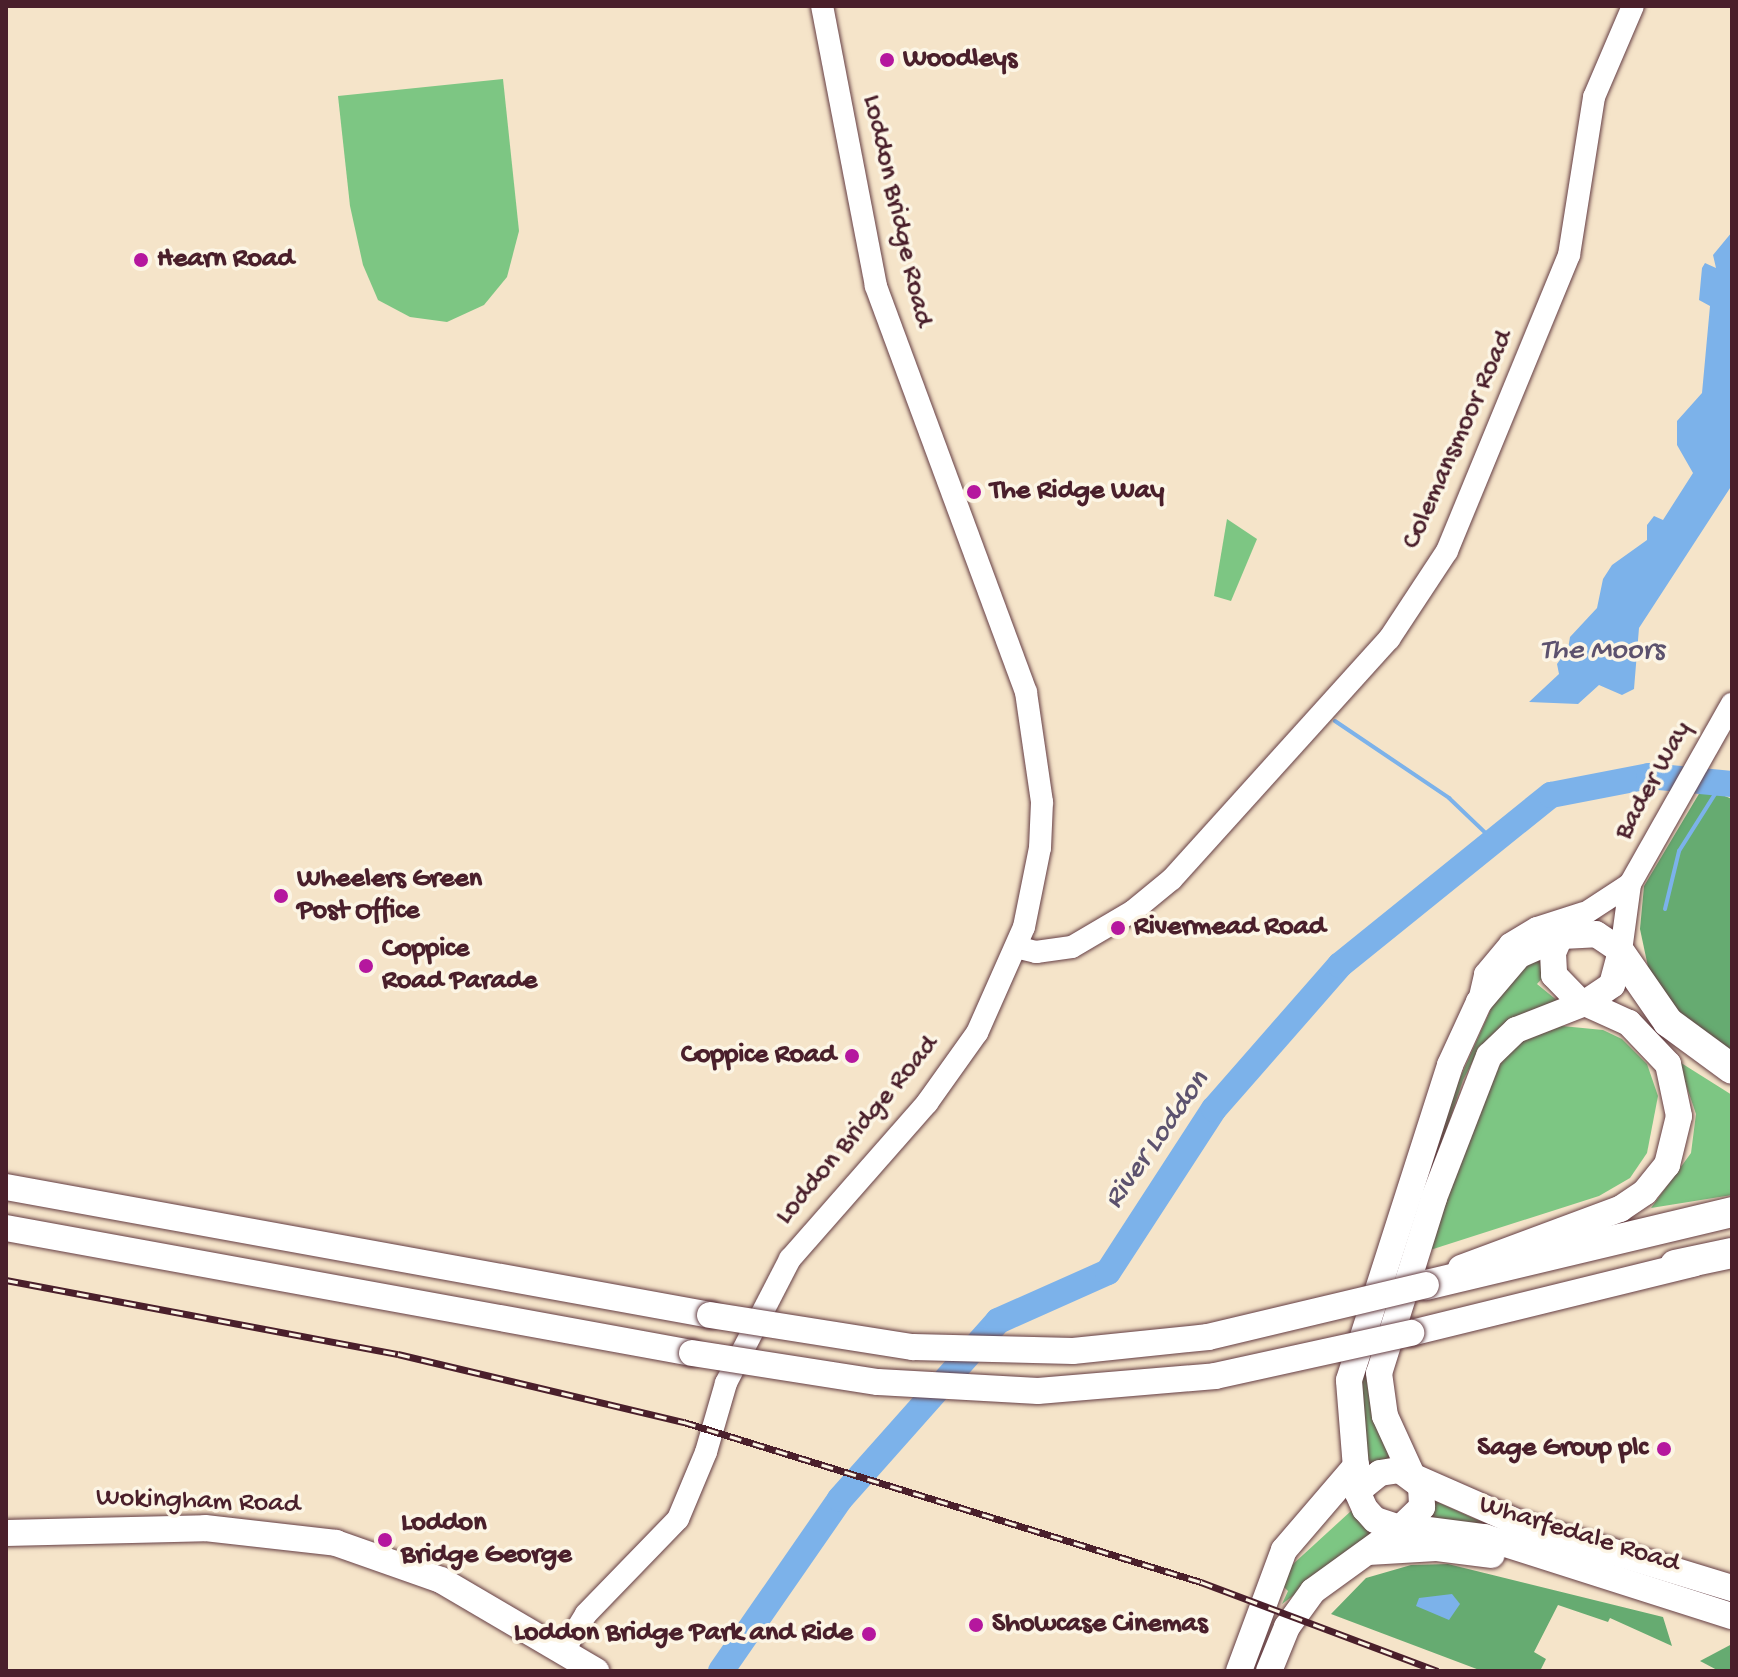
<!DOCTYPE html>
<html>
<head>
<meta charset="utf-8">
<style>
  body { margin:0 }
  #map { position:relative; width:1738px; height:1677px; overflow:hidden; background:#f5e4c9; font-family:"Gochi Hand",sans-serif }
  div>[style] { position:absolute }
  .green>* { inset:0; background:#7dc683 }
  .forest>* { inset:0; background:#66ab71 }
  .water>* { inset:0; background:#7cb2ea }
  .stream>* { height:4px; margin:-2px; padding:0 2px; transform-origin:2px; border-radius:2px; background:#7cb2ea }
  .river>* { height:26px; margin:-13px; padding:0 13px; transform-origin:13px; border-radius:13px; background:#7cb2ea }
  .roads { filter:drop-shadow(0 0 2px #643d43) drop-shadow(0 0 2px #643d43) }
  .tertiary>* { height:22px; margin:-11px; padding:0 11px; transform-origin:11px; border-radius:11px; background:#fff }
  .primary>* { height:26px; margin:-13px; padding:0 13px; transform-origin:13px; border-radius:13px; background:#fff }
  .motorway>* { height:30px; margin:-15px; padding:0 15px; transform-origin:15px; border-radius:15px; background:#fff }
  .rail>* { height:7px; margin-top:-3.5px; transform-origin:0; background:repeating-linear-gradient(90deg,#fcf5e5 0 12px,#4a1f2b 0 24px); box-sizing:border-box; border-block:2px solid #4a1f2b }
  .bridges { filter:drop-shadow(0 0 2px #643d43) drop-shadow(0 0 2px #643d43) }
  .primary-bridge>* { height:26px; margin:-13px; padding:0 13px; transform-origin:13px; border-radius:13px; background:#fff }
  .dots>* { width:22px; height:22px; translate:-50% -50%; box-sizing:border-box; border:4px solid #fcf5e5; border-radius:50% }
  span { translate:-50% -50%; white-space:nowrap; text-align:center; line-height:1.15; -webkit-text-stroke:7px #fcf5e5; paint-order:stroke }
  .poi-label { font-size:28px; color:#4a1f2b; font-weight:700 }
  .left { translate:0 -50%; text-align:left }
  .right { translate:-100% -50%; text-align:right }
  .street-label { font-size:28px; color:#4a1f2b }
  .water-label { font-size:30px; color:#5c526e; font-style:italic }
  .frame { position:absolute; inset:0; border:8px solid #4a1f2b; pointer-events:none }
</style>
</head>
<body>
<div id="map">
  <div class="green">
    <i style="clip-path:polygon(503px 79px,519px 231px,507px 277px,484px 305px,447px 322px,410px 317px,378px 300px,363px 265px,350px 206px,338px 96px)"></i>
    <i style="clip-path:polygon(1227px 519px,1257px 539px,1231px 601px,1214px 596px)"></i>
    <i style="clip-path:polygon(1544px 954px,1545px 975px,1537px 984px,1559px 1002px,1474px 1059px,1463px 1080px,1367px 1365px,1372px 1418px,1393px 1460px,1364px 1471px,1355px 1389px,1452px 1096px,1495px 1000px,1517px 971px)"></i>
    <i style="clip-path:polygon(1562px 1026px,1603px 1030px,1622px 1039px,1647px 1064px,1658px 1096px,1647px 1153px,1630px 1178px,1599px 1196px,1427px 1251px,1497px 1068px,1518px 1043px)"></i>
    <i style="clip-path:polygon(1678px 1061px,1732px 1095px,1732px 1195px,1651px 1208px,1691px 1153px,1696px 1114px)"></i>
    <i style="clip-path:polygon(1435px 1501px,1493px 1527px,1732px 1603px,1429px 1520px)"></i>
    <i style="clip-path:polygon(1351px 1511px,1373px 1536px,1282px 1604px,1288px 1591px,1282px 1585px,1292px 1565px)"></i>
  </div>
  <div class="forest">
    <i style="clip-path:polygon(1703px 787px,1732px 799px,1732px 1062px,1703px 1043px,1651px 981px,1640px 929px,1644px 886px)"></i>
    <i style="clip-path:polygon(1448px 1564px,1663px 1617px,1672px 1646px,1610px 1618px,1608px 1622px,1558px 1605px,1534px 1652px,1546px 1659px,1540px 1671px,1482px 1671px,1331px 1614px,1366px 1578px,1411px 1565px)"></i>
    <i style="clip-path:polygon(1732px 1644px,1732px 1671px,1719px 1671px,1700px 1661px)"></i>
  </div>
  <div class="water">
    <i style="clip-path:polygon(1732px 232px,1732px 485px,1639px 628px,1634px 689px,1622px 695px,1599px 685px,1578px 704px,1529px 702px,1559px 674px,1557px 664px,1568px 649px,1570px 637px,1597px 608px,1603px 579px,1612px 565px,1647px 540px,1647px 525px,1654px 516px,1663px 520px,1693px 473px,1677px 445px,1677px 421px,1702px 393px,1710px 306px,1699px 300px,1702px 268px,1705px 263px,1716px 268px,1713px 255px)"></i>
    <i style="clip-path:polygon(1452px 1594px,1460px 1604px,1449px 1620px,1416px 1606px,1419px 1598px)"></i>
  </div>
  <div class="stream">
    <i style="left:1335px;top:721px;width:138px;rotate:34deg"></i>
    <i style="left:1449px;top:798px;width:62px;rotate:43.7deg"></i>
    <i style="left:1665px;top:909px;width:60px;rotate:-76.4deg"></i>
    <i style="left:1679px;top:851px;width:80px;rotate:-57.7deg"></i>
  </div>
  <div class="river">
    <i style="left:721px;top:1671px;width:209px;rotate:-55.3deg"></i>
    <i style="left:840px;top:1499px;width:238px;rotate:-48.4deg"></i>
    <i style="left:998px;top:1321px;width:120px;rotate:-24deg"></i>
    <i style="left:1108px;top:1272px;width:194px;rotate:-57deg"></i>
    <i style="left:1214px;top:1109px;width:191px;rotate:-48.8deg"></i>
    <i style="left:1340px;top:965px;width:271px;rotate:-38.9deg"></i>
    <i style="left:1551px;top:795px;width:100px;rotate:-11deg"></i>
    <i style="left:1649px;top:776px;width:83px;rotate:5.5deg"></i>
  </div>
  <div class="roads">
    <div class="tertiary">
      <i style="left:1572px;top:922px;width:69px;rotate:-33.2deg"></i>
      <i style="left:1016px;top:947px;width:21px;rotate:14deg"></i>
      <i style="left:1036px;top:952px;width:36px;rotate:-8deg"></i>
      <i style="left:1072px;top:947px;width:71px;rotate:-30.5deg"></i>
      <i style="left:1133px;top:911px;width:50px;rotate:-39.4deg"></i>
      <i style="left:1172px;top:879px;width:324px;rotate:-47.9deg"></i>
      <i style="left:1389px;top:639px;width:105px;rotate:-56.6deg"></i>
      <i style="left:1447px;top:551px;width:320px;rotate:-67.6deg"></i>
      <i style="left:1569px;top:255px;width:160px;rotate:-81deg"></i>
      <i style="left:1594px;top:97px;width:99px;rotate:-66.8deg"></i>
      <i style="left:1621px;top:951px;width:68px;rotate:-82.3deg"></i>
      <i style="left:1630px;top:884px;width:207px;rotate:-60.5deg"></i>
      <i style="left:1479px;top:1001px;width:28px;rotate:-77deg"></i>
      <i style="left:1485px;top:974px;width:39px;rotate:-50deg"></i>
      <i style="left:1510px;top:944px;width:31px;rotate:-31deg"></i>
      <i style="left:1537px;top:928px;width:49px;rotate:-17.7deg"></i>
      <i style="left:564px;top:1650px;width:42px;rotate:-58.6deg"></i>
      <i style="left:586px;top:1614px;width:132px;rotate:-45.9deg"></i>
      <i style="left:678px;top:1519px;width:73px;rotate:-67.3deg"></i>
      <i style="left:706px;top:1452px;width:72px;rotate:-73.8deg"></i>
      <i style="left:726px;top:1383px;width:140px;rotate:-62.7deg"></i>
      <i style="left:790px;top:1259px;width:208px;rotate:-48.7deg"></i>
      <i style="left:927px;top:1103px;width:86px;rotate:-54.5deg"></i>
      <i style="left:977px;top:1033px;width:116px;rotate:-66.1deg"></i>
      <i style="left:1024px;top:927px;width:81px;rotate:-78.6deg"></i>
      <i style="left:1040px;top:848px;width:46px;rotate:-87.5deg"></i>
      <i style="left:1042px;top:802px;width:111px;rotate:-98.3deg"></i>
      <i style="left:1026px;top:692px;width:433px;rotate:-110.3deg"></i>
      <i style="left:876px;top:286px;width:285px;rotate:-100.9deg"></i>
    </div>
    <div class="primary">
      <i style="left:1560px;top:937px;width:17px;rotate:114deg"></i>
      <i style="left:1553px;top:953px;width:22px;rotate:87deg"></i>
      <i style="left:1554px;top:975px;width:39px;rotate:46deg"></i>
      <i style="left:6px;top:1187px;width:716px;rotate:10.3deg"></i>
      <i style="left:6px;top:1228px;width:697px;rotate:10.33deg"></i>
      <i style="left:1461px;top:1268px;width:170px;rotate:-20.4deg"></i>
      <i style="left:1620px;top:1209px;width:30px;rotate:-34deg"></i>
      <i style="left:1645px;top:1192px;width:35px;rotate:-51deg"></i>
      <i style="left:1667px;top:1165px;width:50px;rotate:-76.2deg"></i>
      <i style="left:1679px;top:1116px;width:53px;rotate:-101.9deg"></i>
      <i style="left:1668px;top:1064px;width:57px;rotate:-133.6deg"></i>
      <i style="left:1629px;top:1023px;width:48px;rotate:-155.6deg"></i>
      <i style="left:1411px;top:1333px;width:292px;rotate:-13.8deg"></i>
      <i style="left:1414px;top:1477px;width:115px;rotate:23.7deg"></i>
      <i style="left:1519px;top:1523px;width:223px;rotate:17deg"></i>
      <i style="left:1359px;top:1490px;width:27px;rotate:-39deg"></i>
      <i style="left:1380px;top:1473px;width:20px;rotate:-9deg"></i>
      <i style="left:1400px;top:1470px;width:26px;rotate:37deg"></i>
      <i style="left:1421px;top:1486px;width:21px;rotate:87deg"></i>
      <i style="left:1422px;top:1507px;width:30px;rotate:136deg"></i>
      <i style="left:1400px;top:1528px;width:26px;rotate:-162deg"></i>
      <i style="left:1375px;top:1520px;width:15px;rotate:-132deg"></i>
      <i style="left:1365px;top:1509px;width:17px;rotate:-114deg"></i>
      <i style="left:1358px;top:1493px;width:113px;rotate:-94.6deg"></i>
      <i style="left:1349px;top:1380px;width:331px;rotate:-72.2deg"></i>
      <i style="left:1450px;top:1065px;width:69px;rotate:-65.3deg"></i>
      <i style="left:1479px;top:1002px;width:62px;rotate:-49.6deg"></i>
      <i style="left:1519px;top:955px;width:47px;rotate:-23.8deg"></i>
      <i style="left:1562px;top:936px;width:34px;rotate:-3deg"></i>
      <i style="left:1596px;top:934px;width:30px;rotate:34deg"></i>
      <i style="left:1621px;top:951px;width:35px;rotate:105deg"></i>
      <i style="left:1612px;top:985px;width:32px;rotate:146deg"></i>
      <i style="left:1585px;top:1003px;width:74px;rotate:158.6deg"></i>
      <i style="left:1516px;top:1030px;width:37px;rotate:136deg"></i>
      <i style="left:1489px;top:1056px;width:152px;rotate:111.2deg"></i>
      <i style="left:1434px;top:1198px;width:183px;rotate:107.4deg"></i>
      <i style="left:1379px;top:1373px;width:43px;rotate:82.1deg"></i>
      <i style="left:1385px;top:1416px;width:65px;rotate:65.4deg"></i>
      <i style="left:1405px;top:1527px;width:80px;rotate:7.2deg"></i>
      <i style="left:1484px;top:1537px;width:260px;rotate:17.7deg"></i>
      <i style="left:6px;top:1533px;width:199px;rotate:-1.4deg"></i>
      <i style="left:205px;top:1528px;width:132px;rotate:6.5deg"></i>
      <i style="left:336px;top:1543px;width:111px;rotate:19.4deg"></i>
      <i style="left:441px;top:1580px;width:180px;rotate:30.4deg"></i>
      <i style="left:1368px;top:1552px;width:68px;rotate:-3.4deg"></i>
      <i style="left:1436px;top:1548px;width:56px;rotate:7.1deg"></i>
      <i style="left:1239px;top:1671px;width:129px;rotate:-69.6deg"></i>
      <i style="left:1284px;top:1550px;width:111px;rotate:-49.4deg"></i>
      <i style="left:1269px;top:1671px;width:48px;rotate:-67.8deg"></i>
      <i style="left:1287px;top:1627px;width:44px;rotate:-54.2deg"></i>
      <i style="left:1313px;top:1591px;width:107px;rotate:-35.9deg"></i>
    </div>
    <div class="motorway">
      <i style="left:1621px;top:954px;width:83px;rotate:55.3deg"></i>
      <i style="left:1668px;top:1022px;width:79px;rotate:36.3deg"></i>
      <i style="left:1675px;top:1265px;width:58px;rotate:-11.9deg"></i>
      <i style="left:1426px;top:1285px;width:315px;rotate:-13.4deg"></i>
    </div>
  </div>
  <div class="rail">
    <i style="left:6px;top:1280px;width:399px;rotate:10.7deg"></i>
    <i style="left:398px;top:1354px;width:294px;rotate:13.4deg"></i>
    <i style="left:684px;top:1422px;width:541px;rotate:17.2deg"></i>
    <i style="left:1201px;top:1582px;width:253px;rotate:20.6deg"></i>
  </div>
  <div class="bridges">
    <div class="primary-bridge">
      <i style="left:710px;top:1315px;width:206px;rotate:9deg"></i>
      <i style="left:913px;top:1347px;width:160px;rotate:1.4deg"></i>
      <i style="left:1073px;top:1351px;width:136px;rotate:-5.9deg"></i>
      <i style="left:1208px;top:1337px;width:224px;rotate:-13.4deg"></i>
      <i style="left:692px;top:1353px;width:188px;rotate:8.9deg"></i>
      <i style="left:878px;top:1382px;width:160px;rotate:3.2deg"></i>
      <i style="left:1038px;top:1391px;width:178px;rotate:-4.8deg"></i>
      <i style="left:1215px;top:1376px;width:201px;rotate:-12.4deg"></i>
    </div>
  </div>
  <div class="dots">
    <i style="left:887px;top:60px;background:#b5179e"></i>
    <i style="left:141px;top:260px;background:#b5179e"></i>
    <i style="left:974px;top:492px;background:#b5179e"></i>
    <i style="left:281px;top:896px;background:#b5179e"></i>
    <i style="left:1118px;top:928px;background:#b5179e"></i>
    <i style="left:366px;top:966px;background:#b5179e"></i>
    <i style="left:852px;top:1056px;background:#b5179e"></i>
    <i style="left:1664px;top:1449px;background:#b5179e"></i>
    <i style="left:385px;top:1540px;background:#b5179e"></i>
    <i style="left:976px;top:1625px;background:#b5179e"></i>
    <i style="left:869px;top:1634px;background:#b5179e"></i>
  </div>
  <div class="poi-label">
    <span class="left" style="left:903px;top:60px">Woodleys</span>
    <span class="left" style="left:157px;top:260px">Hearn Road</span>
    <span class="left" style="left:990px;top:492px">The Ridge Way</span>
    <span class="left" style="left:297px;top:896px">Wheelers Green<br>Post Office</span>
    <span class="left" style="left:1134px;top:928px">Rivermead Road</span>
    <span class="left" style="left:382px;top:966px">Coppice<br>Road Parade</span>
    <span class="right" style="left:836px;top:1056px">Coppice Road</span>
    <span class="right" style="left:1648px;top:1449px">Sage Group plc</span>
    <span class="left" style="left:401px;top:1540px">Loddon<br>Bridge George</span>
    <span class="left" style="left:992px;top:1625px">Showcase Cinemas</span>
    <span class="right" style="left:853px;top:1634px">Loddon Bridge Park and Ride</span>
  </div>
  <div class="street-label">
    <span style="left:896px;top:211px;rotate:77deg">Loddon Bridge Road</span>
    <span style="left:1459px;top:440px;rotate:-66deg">Colemansmoor Road</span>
    <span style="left:1654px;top:781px;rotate:-61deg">Bader Way</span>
    <span style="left:858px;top:1131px;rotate:-50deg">Loddon Bridge Road</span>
    <span style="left:198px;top:1502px;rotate:2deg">Wokingham Road</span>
    <span style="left:1579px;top:1535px;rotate:17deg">Wharfedale Road</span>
  </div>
  <div class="water-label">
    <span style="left:1602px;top:652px">The Moors</span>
    <span style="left:1158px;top:1141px;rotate:-55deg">River Loddon</span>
  </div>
  <div class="frame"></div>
</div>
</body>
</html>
